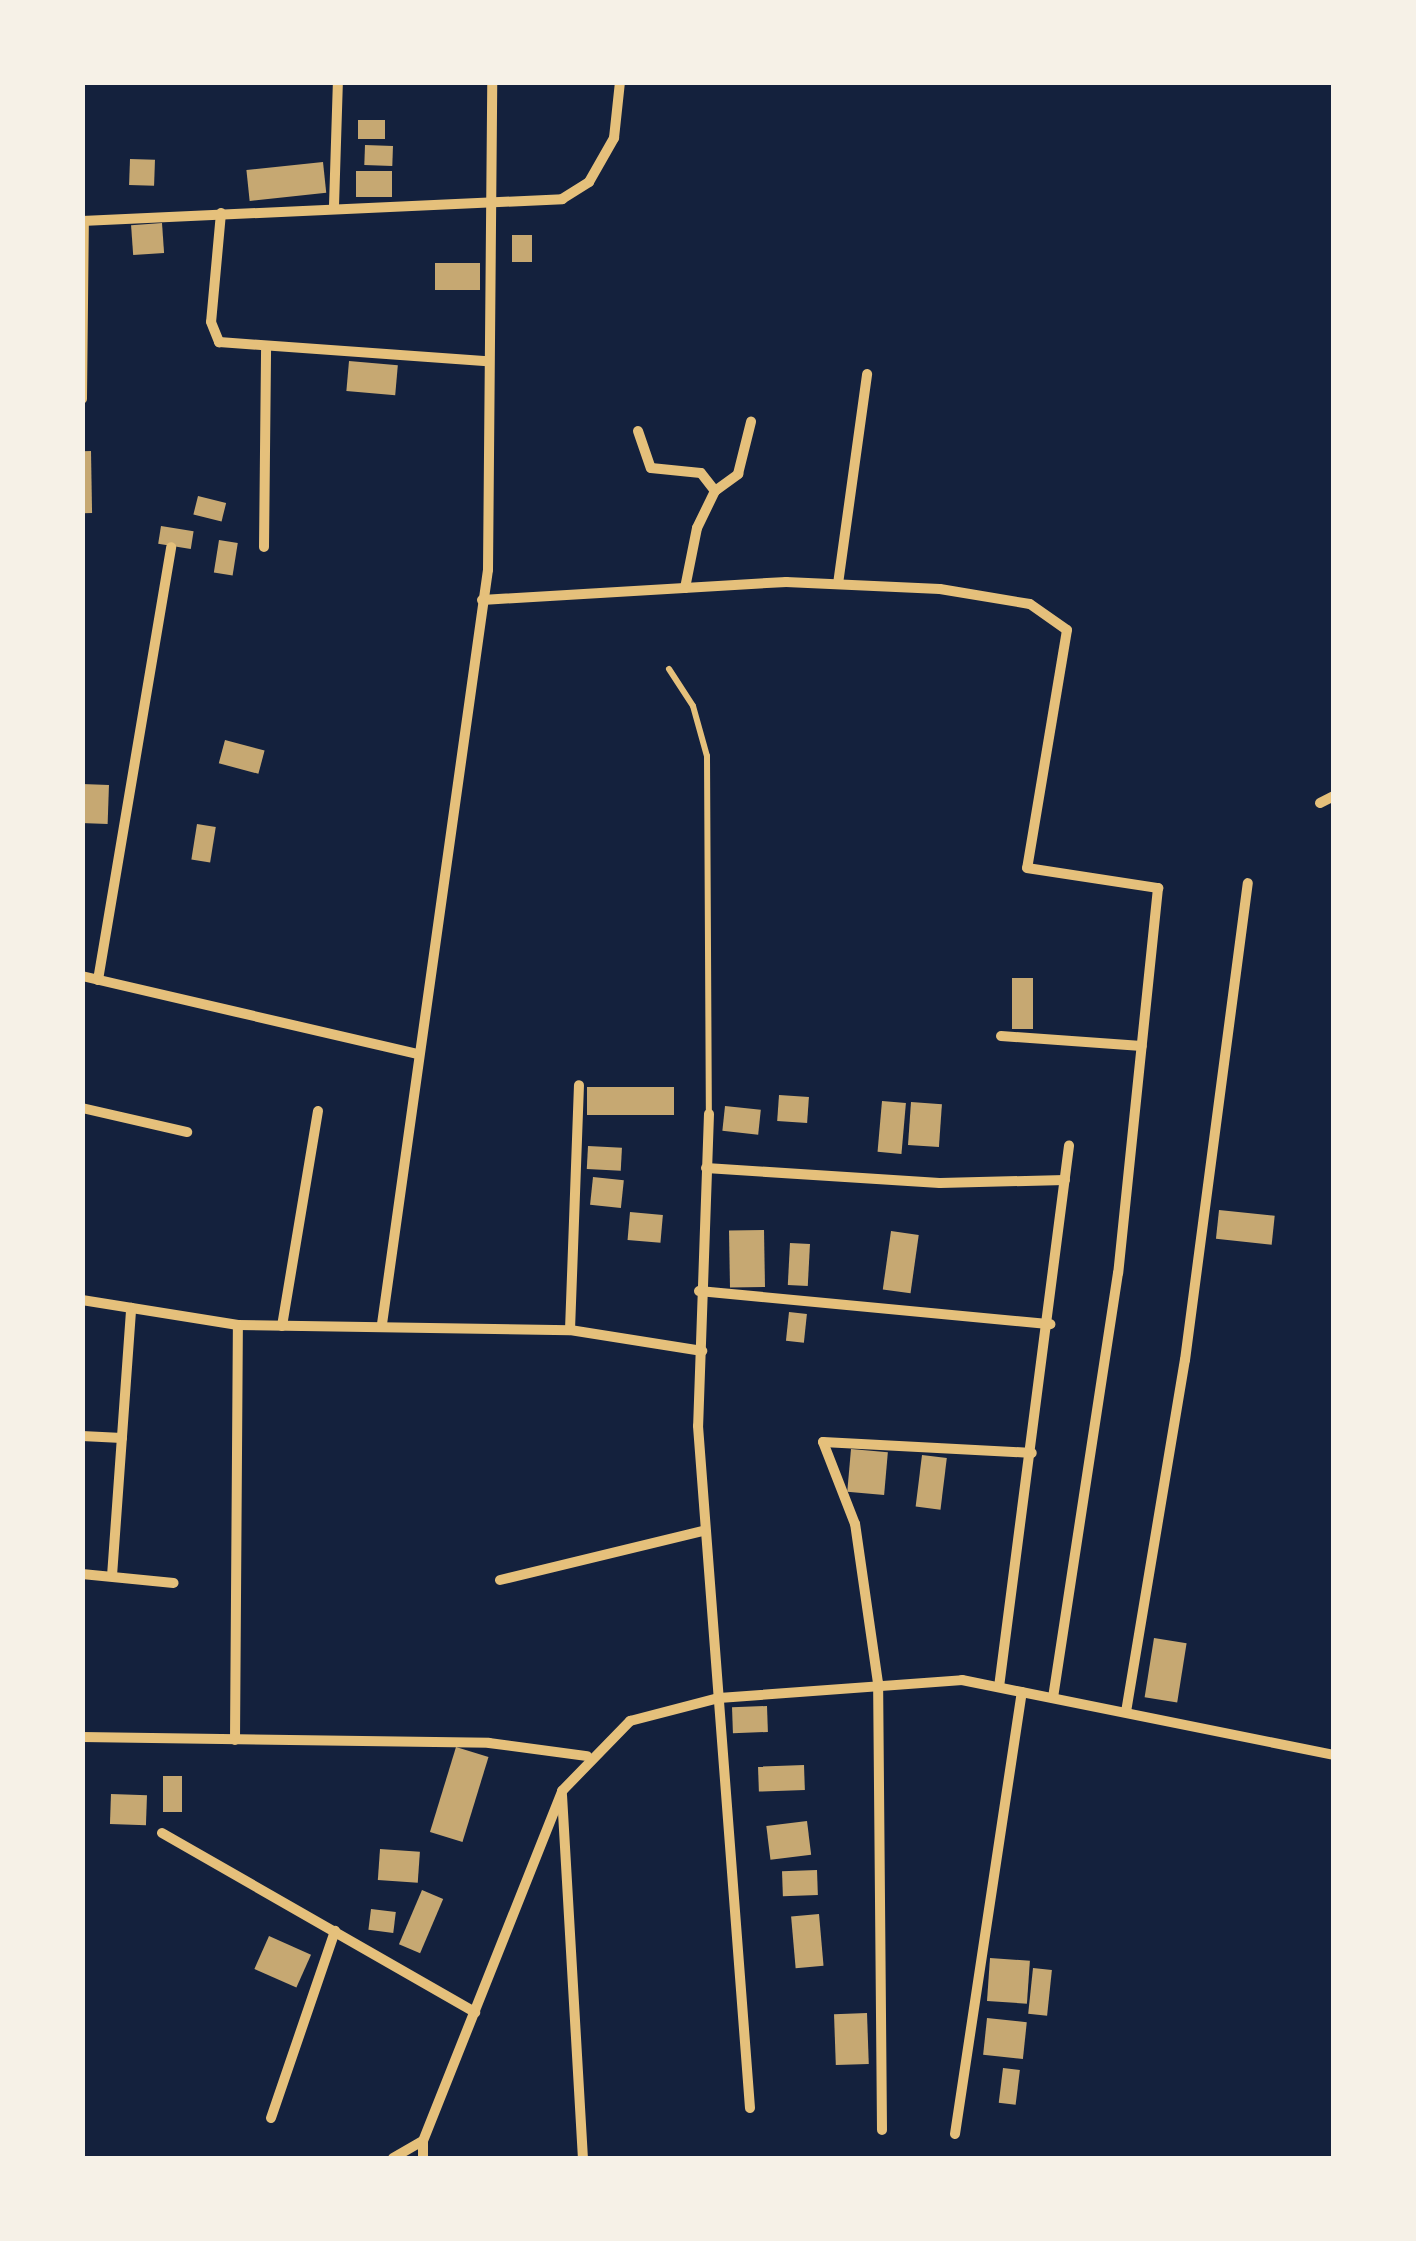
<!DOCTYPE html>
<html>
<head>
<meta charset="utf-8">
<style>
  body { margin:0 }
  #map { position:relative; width:1416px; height:2241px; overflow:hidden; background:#14213d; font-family:"Open Sans",sans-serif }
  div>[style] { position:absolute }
  .building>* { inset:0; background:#c6a872; transform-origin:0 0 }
  .service>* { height:6px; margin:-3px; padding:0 3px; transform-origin:3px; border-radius:3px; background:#e5c07b }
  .minor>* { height:10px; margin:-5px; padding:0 5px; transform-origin:5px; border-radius:5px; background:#e5c07b }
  span { translate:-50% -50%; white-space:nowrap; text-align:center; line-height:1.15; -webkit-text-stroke:10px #f6f1e7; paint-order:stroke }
  .frame { position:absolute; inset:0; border:85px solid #f6f1e7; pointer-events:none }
</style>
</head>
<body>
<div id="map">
  <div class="building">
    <i style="left:358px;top:120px;width:27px;height:19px"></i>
    <i style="left:365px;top:145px;width:28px;height:20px;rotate:2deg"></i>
    <i style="left:130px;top:159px;width:25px;height:26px;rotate:2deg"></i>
    <i style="left:323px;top:162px;width:31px;height:77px;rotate:84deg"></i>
    <i style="left:356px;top:171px;width:36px;height:26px"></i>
    <i style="left:162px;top:223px;width:30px;height:31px;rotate:86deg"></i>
    <i style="left:512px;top:235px;width:20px;height:27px"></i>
    <i style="left:435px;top:263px;width:45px;height:27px"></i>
    <i style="left:349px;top:361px;width:49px;height:30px;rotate:5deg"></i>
    <i style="left:91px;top:451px;width:62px;height:9px;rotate:89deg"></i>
    <i style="left:198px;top:496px;width:29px;height:19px;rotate:14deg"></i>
    <i style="left:161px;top:526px;width:33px;height:18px;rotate:9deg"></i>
    <i style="left:219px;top:540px;width:19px;height:33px;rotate:9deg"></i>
    <i style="left:225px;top:740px;width:41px;height:24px;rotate:15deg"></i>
    <i style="left:82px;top:784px;width:27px;height:39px;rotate:2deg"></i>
    <i style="left:197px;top:824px;width:19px;height:36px;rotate:9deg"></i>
    <i style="left:1012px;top:978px;width:21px;height:51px"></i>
    <i style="left:587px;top:1087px;width:87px;height:28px"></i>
    <i style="left:779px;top:1095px;width:30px;height:26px;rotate:4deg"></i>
    <i style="left:882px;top:1101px;width:24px;height:51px;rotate:5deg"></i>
    <i style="left:911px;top:1102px;width:31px;height:43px;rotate:4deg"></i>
    <i style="left:725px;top:1106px;width:36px;height:25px;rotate:6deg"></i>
    <i style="left:588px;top:1146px;width:34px;height:23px;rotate:3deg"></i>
    <i style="left:593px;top:1177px;width:31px;height:28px;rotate:6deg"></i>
    <i style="left:1219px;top:1210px;width:56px;height:29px;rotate:6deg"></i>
    <i style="left:630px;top:1212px;width:33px;height:28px;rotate:5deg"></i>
    <i style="left:764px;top:1230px;width:57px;height:35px;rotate:89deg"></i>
    <i style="left:891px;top:1231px;width:28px;height:59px;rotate:8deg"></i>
    <i style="left:790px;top:1243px;width:20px;height:42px;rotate:3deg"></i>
    <i style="left:789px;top:1312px;width:18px;height:29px;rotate:6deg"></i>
    <i style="left:851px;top:1449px;width:37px;height:43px;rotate:5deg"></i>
    <i style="left:922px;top:1455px;width:25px;height:52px;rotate:7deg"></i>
    <i style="left:1154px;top:1638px;width:33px;height:60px;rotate:9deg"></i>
    <i style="left:767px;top:1706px;width:26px;height:35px;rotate:88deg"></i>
    <i style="left:456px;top:1747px;width:34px;height:89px;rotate:17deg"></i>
    <i style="left:804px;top:1765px;width:25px;height:46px;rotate:88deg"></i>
    <i style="left:163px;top:1776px;width:19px;height:36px"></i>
    <i style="left:111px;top:1794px;width:36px;height:30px;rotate:2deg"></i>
    <i style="left:807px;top:1821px;width:34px;height:41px;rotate:83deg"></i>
    <i style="left:380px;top:1849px;width:40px;height:31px;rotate:4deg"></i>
    <i style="left:817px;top:1870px;width:25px;height:35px;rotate:88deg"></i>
    <i style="left:422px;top:1890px;width:23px;height:59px;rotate:23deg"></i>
    <i style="left:371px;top:1909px;width:25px;height:21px;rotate:7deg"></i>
    <i style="left:819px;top:1914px;width:52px;height:28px;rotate:85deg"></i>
    <i style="left:269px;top:1936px;width:46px;height:36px;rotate:24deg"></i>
    <i style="left:990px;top:1958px;width:40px;height:43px;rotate:4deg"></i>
    <i style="left:1033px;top:1968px;width:19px;height:46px;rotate:6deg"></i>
    <i style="left:867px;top:2013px;width:51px;height:33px;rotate:88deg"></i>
    <i style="left:987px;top:2018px;width:40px;height:37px;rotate:6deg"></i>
    <i style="left:1003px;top:2068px;width:17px;height:35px;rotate:7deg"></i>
  </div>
  <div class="service">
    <i style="left:669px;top:669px;width:44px;rotate:57deg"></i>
    <i style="left:693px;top:706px;width:52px;rotate:74.4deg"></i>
    <i style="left:707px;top:756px;width:357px;rotate:89.7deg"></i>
  </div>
  <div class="minor">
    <i style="left:334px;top:206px;width:124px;rotate:-88.2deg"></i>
    <i style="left:221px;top:213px;width:109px;rotate:95.2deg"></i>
    <i style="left:211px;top:322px;width:22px;rotate:68deg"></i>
    <i style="left:219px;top:342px;width:269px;rotate:4.1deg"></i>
    <i style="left:82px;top:221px;width:481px;rotate:-2.6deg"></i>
    <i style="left:562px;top:199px;width:32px;rotate:-32deg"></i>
    <i style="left:589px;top:182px;width:51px;rotate:-60.4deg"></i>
    <i style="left:614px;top:138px;width:56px;rotate:-83.9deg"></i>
    <i style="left:82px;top:399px;width:177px;rotate:-89.4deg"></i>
    <i style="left:638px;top:431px;width:39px;rotate:71deg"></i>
    <i style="left:651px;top:468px;width:50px;rotate:5.7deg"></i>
    <i style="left:701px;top:473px;width:23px;rotate:52deg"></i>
    <i style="left:264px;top:547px;width:198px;rotate:-89.4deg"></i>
    <i style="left:838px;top:584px;width:212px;rotate:-82.1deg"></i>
    <i style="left:685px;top:588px;width:61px;rotate:-78.7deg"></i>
    <i style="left:697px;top:528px;width:41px;rotate:-64.1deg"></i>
    <i style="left:715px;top:491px;width:29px;rotate:-36deg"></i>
    <i style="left:738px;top:474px;width:54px;rotate:-76deg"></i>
    <i style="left:482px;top:600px;width:305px;rotate:-3.4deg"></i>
    <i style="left:786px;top:582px;width:154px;rotate:2.6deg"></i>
    <i style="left:940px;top:589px;width:91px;rotate:9.5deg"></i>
    <i style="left:1030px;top:604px;width:45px;rotate:35.1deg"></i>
    <i style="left:1067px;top:630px;width:241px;rotate:99.5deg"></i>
    <i style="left:1027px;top:868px;width:133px;rotate:8.7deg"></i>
    <i style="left:1158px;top:888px;width:387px;rotate:95.9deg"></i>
    <i style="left:1118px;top:1273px;width:430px;rotate:98.7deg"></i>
    <i style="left:1320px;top:803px;width:16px;rotate:-27deg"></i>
    <i style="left:82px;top:976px;width:344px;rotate:13.1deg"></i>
    <i style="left:98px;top:980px;width:439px;rotate:-80.4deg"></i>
    <i style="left:1001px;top:1036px;width:141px;rotate:4.1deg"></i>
    <i style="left:82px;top:1108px;width:108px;rotate:12.9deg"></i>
    <i style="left:709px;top:1114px;width:312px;rotate:92deg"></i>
    <i style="left:698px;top:1426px;width:684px;rotate:85.64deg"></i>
    <i style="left:706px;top:1168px;width:234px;rotate:3.7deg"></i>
    <i style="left:940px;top:1183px;width:125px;rotate:-1.4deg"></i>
    <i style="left:699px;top:1291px;width:353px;rotate:5.4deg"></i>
    <i style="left:82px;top:1300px;width:158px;rotate:9.1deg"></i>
    <i style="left:238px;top:1325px;width:332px;rotate:0.9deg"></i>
    <i style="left:570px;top:1330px;width:134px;rotate:9deg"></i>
    <i style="left:382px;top:1324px;width:761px;rotate:-82deg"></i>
    <i style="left:488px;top:570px;width:488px;rotate:-89.5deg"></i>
    <i style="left:282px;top:1326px;width:218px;rotate:-80.5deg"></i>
    <i style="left:570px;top:1330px;width:245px;rotate:-87.9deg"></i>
    <i style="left:82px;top:1436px;width:40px;rotate:2.9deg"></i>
    <i style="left:82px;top:1574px;width:92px;rotate:5.6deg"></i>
    <i style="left:112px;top:1576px;width:269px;rotate:-85.9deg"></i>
    <i style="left:500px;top:1580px;width:209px;rotate:-13.6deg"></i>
    <i style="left:999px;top:1687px;width:546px;rotate:-82.63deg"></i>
    <i style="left:1126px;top:1712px;width:357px;rotate:-80.5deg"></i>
    <i style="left:1185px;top:1360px;width:481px;rotate:-82.5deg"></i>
    <i style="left:82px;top:1737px;width:407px;rotate:0.8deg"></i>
    <i style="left:489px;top:1743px;width:99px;rotate:7.6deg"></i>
    <i style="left:235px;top:1740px;width:415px;rotate:-89.6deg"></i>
    <i style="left:562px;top:1795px;width:364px;rotate:86.7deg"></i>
    <i style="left:162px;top:1833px;width:361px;rotate:29.8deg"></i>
    <i style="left:271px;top:2118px;width:198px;rotate:-71.1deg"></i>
    <i style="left:882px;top:2130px;width:447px;rotate:-90.5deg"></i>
    <i style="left:878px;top:1683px;width:161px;rotate:-98.2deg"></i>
    <i style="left:855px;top:1524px;width:88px;rotate:-111.3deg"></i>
    <i style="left:823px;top:1442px;width:209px;rotate:3deg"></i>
    <i style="left:955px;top:2134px;width:447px;rotate:-81.4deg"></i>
    <i style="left:423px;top:2141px;width:17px;rotate:90deg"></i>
    <i style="left:393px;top:2158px;width:34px;rotate:-30deg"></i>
    <i style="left:423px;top:2141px;width:377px;rotate:-68.3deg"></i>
    <i style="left:562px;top:1791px;width:98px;rotate:-45.8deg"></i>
    <i style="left:630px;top:1721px;width:92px;rotate:-14.5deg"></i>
    <i style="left:719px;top:1698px;width:244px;rotate:-4.2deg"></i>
    <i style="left:962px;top:1680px;width:379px;rotate:11.4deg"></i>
  </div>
  <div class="frame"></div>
</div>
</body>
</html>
